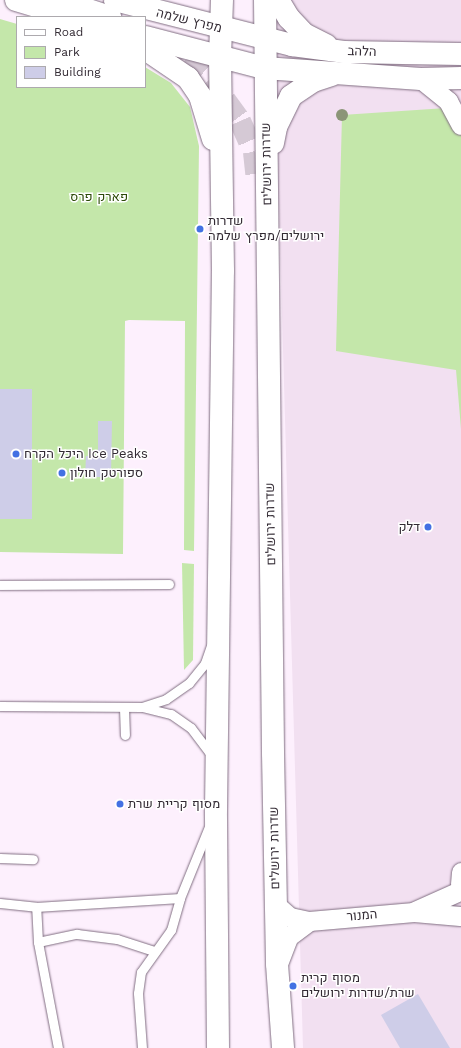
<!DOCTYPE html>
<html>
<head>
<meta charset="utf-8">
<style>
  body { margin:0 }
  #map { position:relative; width:461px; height:1048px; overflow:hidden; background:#fdf0fd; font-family:"Work Sans",Heebo,sans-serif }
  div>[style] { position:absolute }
  .industrial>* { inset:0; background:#f2e0f1 }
  .green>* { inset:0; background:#c4e7aa }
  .building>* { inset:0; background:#cecde8; transform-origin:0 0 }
  .secondary-tunnel>* { height:22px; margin-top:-11px; transform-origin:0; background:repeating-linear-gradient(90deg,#d5c9d5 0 22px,transparent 0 33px) }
  .roads { filter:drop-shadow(0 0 1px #816e82) drop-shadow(0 0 1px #816e82) }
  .lane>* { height:9px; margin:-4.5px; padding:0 4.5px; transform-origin:4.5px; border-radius:4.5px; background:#fff }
  .street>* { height:19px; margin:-9.5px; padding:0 9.5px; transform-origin:9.5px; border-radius:9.5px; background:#fff }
  .secondary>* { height:22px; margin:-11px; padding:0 11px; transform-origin:11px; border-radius:11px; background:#fff }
  .trees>* { width:12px; height:12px; margin:-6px; border-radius:50%; background:#8b9577 }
  .dots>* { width:11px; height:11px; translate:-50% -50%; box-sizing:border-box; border:2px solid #fff; border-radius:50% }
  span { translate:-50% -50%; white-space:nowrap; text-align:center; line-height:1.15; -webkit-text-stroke:3px #fff; paint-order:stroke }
  .street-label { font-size:13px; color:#332b34 }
  .park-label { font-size:13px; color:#2d4a09 }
  .poi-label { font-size:13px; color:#332b34 }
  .left { translate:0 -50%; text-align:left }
  .right { translate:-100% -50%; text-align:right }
  .legend { position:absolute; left:16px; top:16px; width:130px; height:72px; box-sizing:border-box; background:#fff; border:1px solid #adaaae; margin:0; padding:5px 7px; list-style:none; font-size:12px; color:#332b34 }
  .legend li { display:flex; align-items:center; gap:8px; height:20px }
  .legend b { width:20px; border:1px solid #adaaae }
</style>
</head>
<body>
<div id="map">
  <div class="industrial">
    <i style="clip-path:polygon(273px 0,461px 0,461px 1048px,303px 1048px)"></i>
  </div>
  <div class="green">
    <i style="clip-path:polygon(0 19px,17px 24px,17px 87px,145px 87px,145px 67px,171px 83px,190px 107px,199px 146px,194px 551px,184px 550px,185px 321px,129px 320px,125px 321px,123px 554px,0 552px)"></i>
    <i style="clip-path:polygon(461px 107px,461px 429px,456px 370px,336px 351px,342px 115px)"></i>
    <i style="clip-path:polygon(182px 563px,194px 564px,193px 660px,184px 670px)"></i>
  </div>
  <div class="building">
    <i style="left:0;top:389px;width:32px;height:130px"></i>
    <i style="clip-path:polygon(98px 421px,112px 421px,111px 477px,85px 477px,86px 456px,98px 457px)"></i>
    <i style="clip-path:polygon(418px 994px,450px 1048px,400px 1048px,381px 1015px)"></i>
  </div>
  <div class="secondary-tunnel">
    <i style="left:162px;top:43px;width:29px;rotate:34deg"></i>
    <i style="left:186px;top:59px;width:31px;rotate:42deg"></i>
    <i style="left:209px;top:80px;width:26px;rotate:51deg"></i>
    <i style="left:225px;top:100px;width:26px;rotate:54deg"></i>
    <i style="left:240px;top:121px;width:34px;rotate:66deg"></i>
    <i style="left:254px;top:152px;width:29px;rotate:84deg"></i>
  </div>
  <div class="roads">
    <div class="lane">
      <i style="left:0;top:585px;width:169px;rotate:-0.3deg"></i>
      <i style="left:0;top:706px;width:142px;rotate:0.4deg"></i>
      <i style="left:142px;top:707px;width:30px;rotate:14deg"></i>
      <i style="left:171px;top:714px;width:24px;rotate:35deg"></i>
      <i style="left:191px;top:728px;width:36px;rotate:53deg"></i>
      <i style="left:142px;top:707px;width:25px;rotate:-18deg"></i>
      <i style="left:166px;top:699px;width:28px;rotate:-35deg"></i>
      <i style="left:189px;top:683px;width:26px;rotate:-51deg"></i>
      <i style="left:205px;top:663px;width:18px;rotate:-71deg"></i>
      <i style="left:124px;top:708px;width:27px;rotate:88deg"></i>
      <i style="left:0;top:858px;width:33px;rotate:2deg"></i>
      <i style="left:0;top:903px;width:36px;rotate:6deg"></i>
      <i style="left:38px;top:942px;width:40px;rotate:-12deg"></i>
      <i style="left:77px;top:934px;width:40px;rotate:7.1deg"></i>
      <i style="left:117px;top:939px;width:40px;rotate:18deg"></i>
      <i style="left:58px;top:1048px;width:108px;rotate:-100.7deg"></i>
      <i style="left:38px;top:942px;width:35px;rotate:-93deg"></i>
      <i style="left:36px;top:907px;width:144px;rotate:-3.6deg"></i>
      <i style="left:180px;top:898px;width:80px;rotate:-67.9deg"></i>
      <i style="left:142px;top:1048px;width:55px;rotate:-94.2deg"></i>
      <i style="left:138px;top:993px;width:21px;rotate:-82deg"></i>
      <i style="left:141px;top:972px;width:52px;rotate:-54.5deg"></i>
      <i style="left:171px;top:930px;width:33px;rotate:-74deg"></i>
    </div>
    <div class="street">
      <i style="left:421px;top:79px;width:35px;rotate:39deg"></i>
      <i style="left:448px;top:101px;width:27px;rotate:62deg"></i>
      <i style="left:460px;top:884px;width:12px;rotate:-85deg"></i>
      <i style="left:276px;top:905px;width:18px;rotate:41deg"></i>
      <i style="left:290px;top:917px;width:19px;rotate:12deg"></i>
      <i style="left:309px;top:921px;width:105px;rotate:-4.9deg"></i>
      <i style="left:414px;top:912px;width:46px;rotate:5deg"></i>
      <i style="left:415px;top:911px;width:46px;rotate:-24.3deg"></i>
      <i style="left:279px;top:961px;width:26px;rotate:-69deg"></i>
      <i style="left:288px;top:937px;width:26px;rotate:-37deg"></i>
    </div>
    <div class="secondary">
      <i style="left:16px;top:0;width:59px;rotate:16.6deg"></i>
      <i style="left:58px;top:0;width:55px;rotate:18.1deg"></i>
      <i style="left:115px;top:0;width:183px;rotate:14.3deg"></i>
      <i style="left:292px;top:45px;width:52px;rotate:7.7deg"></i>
      <i style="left:344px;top:52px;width:117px;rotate:1deg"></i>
      <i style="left:265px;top:0;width:753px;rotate:89.39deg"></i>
      <i style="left:273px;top:753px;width:211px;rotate:88.9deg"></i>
      <i style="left:277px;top:964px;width:84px;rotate:85.9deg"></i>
      <i style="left:278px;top:0;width:21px;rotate:59deg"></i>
      <i style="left:289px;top:18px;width:22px;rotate:47deg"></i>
      <i style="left:304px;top:34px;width:25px;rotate:27deg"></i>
      <i style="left:145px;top:37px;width:123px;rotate:14.6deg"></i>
      <i style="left:264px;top:68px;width:157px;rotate:4deg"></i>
      <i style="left:421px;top:79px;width:40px;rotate:-1.4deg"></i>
      <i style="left:145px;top:49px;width:52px;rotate:34deg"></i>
      <i style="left:188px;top:78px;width:22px;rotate:56deg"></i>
      <i style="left:200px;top:96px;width:45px;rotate:73.2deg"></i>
      <i style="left:273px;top:143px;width:16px;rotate:-79deg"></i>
      <i style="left:276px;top:127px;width:34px;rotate:-64deg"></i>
      <i style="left:291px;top:96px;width:27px;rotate:-34deg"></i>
      <i style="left:313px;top:81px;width:20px;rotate:-18deg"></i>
      <i style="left:218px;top:1048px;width:238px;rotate:-90.5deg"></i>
      <i style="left:216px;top:810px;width:539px;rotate:-89.26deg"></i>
      <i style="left:223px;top:271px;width:214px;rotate:-90.8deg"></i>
      <i style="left:220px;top:57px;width:57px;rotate:-88deg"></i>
    </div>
  </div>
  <div class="trees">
    <i style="left:342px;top:115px"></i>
  </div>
  <div class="dots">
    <i style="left:200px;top:229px;background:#4371e3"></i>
    <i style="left:16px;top:454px;background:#4371e3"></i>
    <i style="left:62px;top:473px;background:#4371e3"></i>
    <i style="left:428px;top:527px;background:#4371e3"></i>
    <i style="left:120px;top:804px;background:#4371e3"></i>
    <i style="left:293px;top:986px;background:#4371e3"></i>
  </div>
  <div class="street-label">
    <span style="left:189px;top:21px;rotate:14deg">מפרץ שלמה</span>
    <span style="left:362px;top:52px;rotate:2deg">הלהב</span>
    <span style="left:267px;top:164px;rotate:-91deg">שדרות ירושלים</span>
    <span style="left:271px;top:524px;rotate:-91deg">שדרות ירושלים</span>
    <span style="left:275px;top:848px;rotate:-91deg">שדרות ירושלים</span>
    <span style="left:362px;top:916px;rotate:-5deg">המנור</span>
  </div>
  <div class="park-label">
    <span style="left:99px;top:197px">פארק פרס</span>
  </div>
  <div class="poi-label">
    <span class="left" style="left:208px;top:229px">שדרות<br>ירושלים/מפרץ שלמה</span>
    <span class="left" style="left:24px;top:454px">היכל הקרח Ice Peaks</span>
    <span class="left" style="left:70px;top:473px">ספורטק חולון</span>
    <span class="right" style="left:420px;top:527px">דלק</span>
    <span class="left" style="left:128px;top:804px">מסוף קריית שרת</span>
    <span class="left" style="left:301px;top:986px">מסוף קרית<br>שרת/שדרות ירושלים</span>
  </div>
  <ul class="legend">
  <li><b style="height:5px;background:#fff"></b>Road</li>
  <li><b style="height:11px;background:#c4e7aa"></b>Park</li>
  <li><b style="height:11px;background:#cecde8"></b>Building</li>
  </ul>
</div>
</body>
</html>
